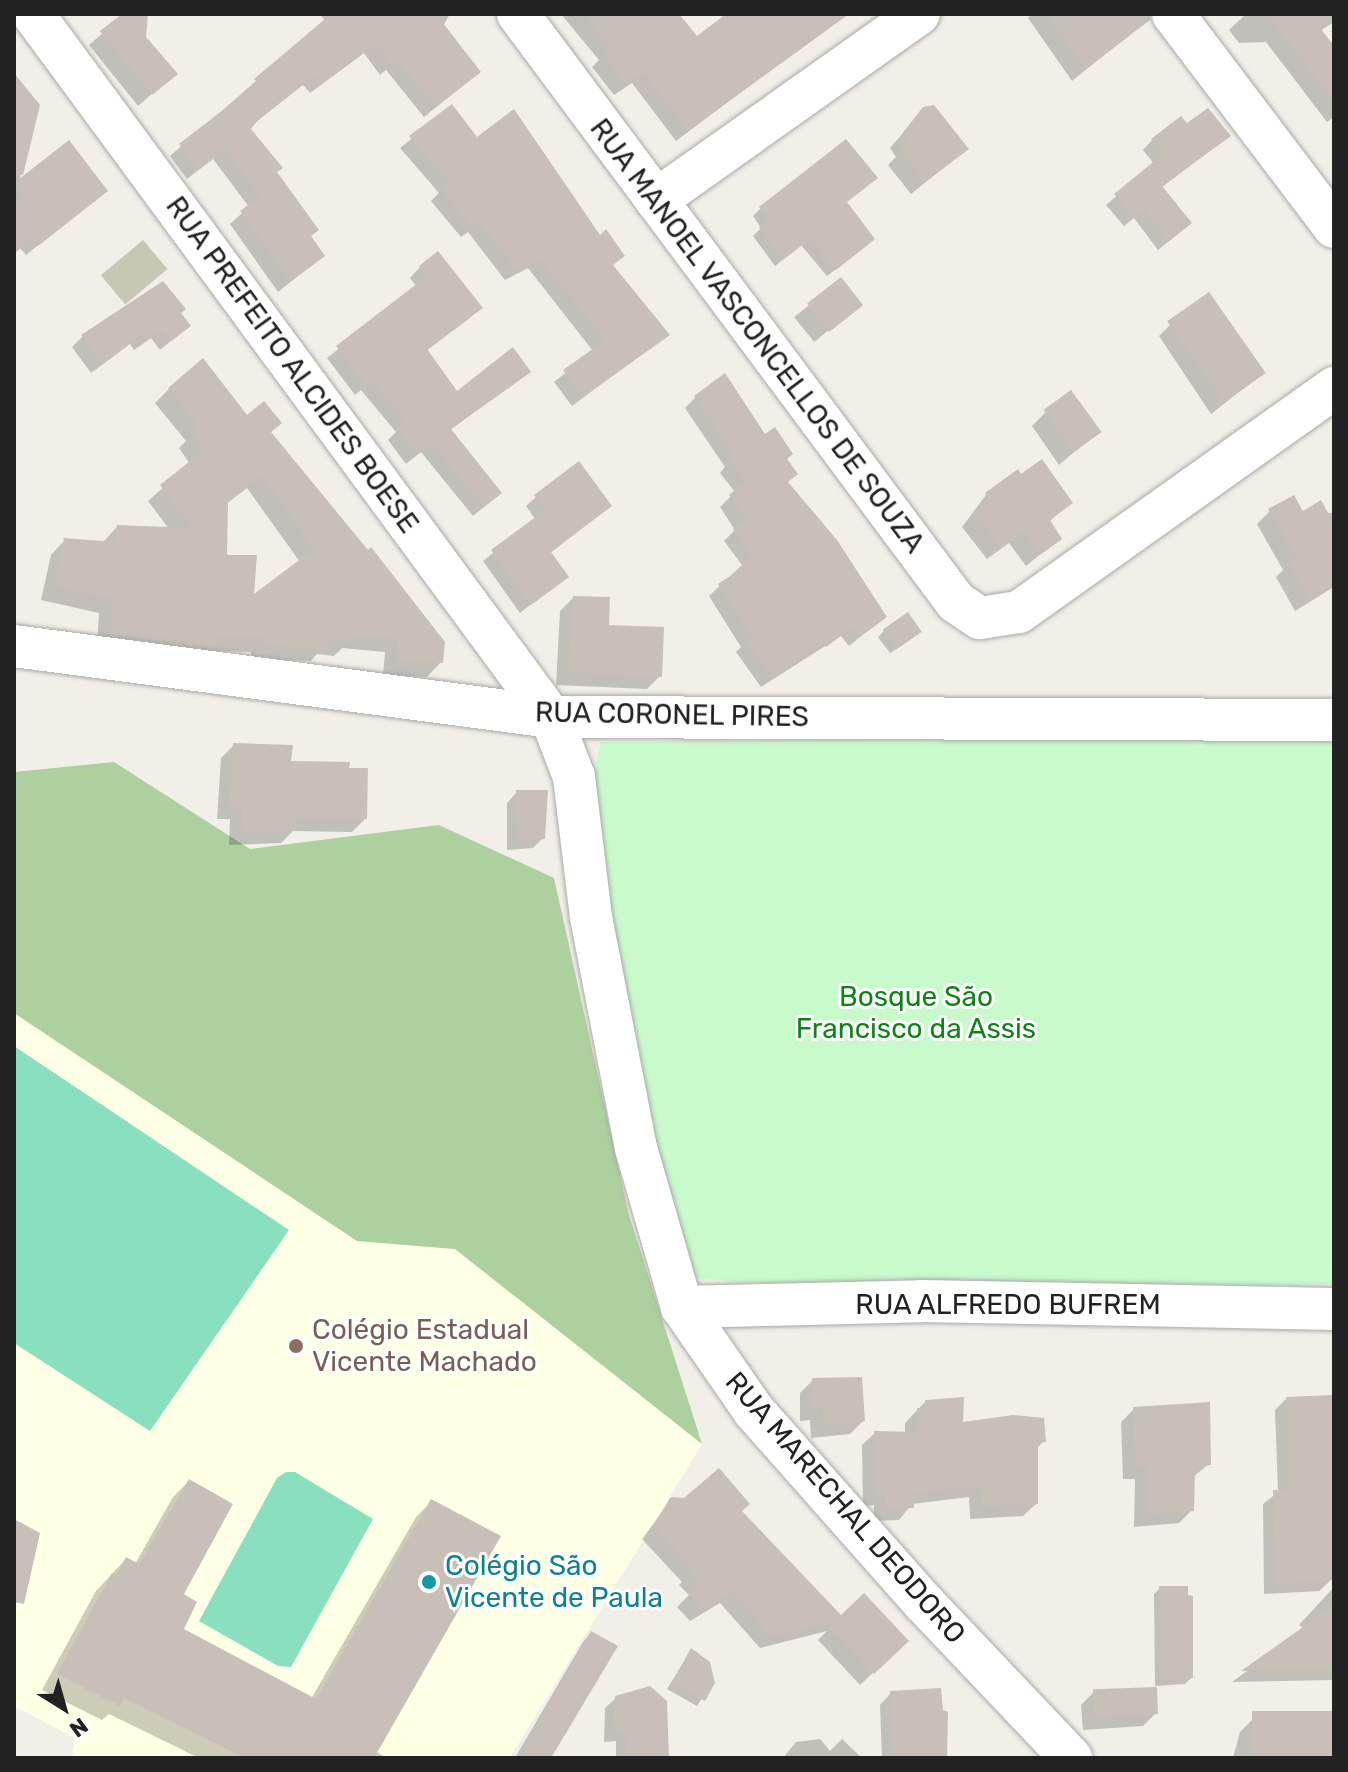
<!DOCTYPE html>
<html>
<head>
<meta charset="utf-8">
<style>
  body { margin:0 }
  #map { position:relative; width:1348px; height:1772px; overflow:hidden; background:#f2efe9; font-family:Rubik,sans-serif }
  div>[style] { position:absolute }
  .education>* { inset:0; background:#ffffe5 }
  .construction>* { inset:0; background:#c7c7b4; transform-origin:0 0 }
  .forest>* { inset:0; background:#add19e }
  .park>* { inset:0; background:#c8facc }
  .pitch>* { inset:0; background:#88e0be }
  .shadow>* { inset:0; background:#0003; transform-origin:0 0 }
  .building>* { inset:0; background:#c7bfb8; transform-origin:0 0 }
  .roads { filter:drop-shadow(0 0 2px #a9a9a9) drop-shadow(0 0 2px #a9a9a9) }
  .minor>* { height:42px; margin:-21px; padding:0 21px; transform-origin:21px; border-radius:21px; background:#fff }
  .dots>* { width:22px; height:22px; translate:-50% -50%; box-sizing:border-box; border:4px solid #fff; border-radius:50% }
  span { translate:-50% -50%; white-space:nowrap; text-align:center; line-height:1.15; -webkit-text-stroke:6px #fff; paint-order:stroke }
  .street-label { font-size:28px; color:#222 }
  .park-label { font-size:28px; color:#0c8416 }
  .education-label { font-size:28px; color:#785e54 }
  .left { translate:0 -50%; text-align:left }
  .culture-label { font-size:28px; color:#0d838f }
  .frame { position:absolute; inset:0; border:16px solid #222; pointer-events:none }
  .north { position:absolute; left:24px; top:1668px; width:80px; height:80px; -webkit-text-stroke:6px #fff; paint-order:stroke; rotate:143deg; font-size:22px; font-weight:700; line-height:32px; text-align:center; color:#222 }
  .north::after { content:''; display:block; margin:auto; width:28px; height:36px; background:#222; clip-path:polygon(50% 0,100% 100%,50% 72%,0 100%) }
</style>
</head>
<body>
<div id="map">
  <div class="education">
    <i style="clip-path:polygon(14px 1013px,357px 1241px,455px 1249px,702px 1444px,510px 1758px,72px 1758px,75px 1738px,14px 1706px)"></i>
  </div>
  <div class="construction">
    <i style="left:143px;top:240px;width:38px;height:55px;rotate:50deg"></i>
  </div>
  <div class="forest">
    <i style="clip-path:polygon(114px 762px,250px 849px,439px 825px,554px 878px,629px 1215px,702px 1444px,455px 1249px,357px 1241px,14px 1013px,14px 772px)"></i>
  </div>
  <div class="park">
    <i style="clip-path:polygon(1245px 736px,1334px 741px,1334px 1284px,825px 1287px,690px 1278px,599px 915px,593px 778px,601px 742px)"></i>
  </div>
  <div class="pitch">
    <i style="clip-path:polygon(14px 1046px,289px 1230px,150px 1431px,14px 1343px)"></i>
    <i style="clip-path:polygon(286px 1472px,295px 1472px,373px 1519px,291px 1667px,278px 1666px,199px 1621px,277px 1478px)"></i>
  </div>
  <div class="shadow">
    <i style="clip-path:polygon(125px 14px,146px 14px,144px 38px,175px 74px,138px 106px,89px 45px)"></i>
    <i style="clip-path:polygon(320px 14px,450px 14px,443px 26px,479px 72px,424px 117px,386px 70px,380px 75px,364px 53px,310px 93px,303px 85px,252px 125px,248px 129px,323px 256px,278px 292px,230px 224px,249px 207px,213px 159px,187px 179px,170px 156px,325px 21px)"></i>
    <i style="clip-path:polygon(561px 14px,677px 14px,696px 39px,729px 14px,820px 14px,829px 26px,676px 141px,632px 83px,614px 95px,592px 67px,599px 60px)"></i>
    <i style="clip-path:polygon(1032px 14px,1139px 14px,1145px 22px,1072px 81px,1028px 18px)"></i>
    <i style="clip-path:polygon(1246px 14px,1334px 14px,1334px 22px,1320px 31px,1334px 49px,1334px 117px,1327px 122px,1266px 42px,1239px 43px,1229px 30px)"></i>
    <i style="clip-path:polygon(14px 86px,38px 106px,19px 182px,105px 191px,26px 255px,20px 248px,14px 253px)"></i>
    <i style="clip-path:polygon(451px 107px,477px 139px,600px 238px,611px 266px,667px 335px,572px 406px,554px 382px,593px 351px,528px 268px,505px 280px,468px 232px,461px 237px,431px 201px,439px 193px,400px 148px)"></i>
    <i style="clip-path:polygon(924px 109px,967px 149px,911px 194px,888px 165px,896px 157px,890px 148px)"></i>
    <i style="clip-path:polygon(1186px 126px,1229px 136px,1161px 188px,1180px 232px,1158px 250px,1134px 218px,1124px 226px,1106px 205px,1154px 164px,1143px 150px,1152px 140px)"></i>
    <i style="clip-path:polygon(845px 203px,865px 247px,827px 276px,801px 245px,775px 266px,753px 236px,761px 228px,753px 216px,760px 209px)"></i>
    <i style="clip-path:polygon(420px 267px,470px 318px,426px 351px,457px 394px,528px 372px,450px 430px,489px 503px,473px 516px,421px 452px,406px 464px,388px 440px,396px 432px,361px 390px,355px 395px,327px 358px,417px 287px,410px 278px)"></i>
    <i style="left:840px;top:280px;width:32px;height:59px;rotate:51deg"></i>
    <i style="clip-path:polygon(179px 313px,189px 326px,160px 350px,151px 338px,134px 350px,130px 344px,91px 373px,72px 347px,82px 337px)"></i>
    <i style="clip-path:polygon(1170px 325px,1263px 373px,1211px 414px,1159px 336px)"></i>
    <i style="clip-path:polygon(evenodd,169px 389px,247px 418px,269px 434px,441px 662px,427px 677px,383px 675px,385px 652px,342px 648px,334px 656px,317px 654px,311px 661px,251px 659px,251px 652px,97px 648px,99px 613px,41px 600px,51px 555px,65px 540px,103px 542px,117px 527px,169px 529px,148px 501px,190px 464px,179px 448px,186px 441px,155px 403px,169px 389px,247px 488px,300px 562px,252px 598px,225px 557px,226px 504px,247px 488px)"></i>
    <i style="clip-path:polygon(696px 397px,765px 436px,785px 460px,786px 484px,884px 617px,849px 646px,841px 636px,761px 687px,736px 652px,741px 647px,709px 596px,742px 565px,724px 541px,735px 530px,720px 507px,735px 492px,720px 473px,725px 467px,685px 408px)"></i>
    <i style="clip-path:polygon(1045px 413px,1099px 431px,1059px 465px,1032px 426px)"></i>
    <i style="clip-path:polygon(1020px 477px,1070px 502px,1049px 522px,1059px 539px,1026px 566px,1009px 543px,987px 559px,962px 527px,986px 495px)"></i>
    <i style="clip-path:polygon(536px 497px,609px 506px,549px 554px,566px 577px,520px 613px,483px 561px,536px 520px,526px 506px)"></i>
    <i style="clip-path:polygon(1270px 511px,1334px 513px,1334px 587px,1295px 611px,1276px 577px,1283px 570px,1257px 524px)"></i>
    <i style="clip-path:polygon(573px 598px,660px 676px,647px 689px,556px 685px,560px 611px)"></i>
    <i style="clip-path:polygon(884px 631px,914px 637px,890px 653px,878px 637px)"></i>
    <i style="clip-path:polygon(234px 745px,289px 763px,365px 819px,352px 832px,293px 831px,281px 843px,229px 845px,230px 819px,217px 819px,221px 758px)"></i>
    <i style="clip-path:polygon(517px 792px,543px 838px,533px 848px,507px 850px,507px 803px)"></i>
    <i style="clip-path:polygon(813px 1380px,863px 1421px,850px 1434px,811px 1438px,810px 1420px,800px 1421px,800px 1393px)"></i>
    <i style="clip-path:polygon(1334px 1397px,1334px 1574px,1323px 1575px,1330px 1581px,1319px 1591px,1264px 1594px,1263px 1504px,1278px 1492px,1275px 1410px,1286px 1399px)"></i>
    <i style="clip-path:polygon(926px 1401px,961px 1425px,1044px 1441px,1036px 1449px,1036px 1504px,1023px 1516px,970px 1519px,969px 1497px,912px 1504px,899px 1520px,874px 1521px,874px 1505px,863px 1506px,862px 1445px,875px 1433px,905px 1433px,905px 1423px)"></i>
    <i style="clip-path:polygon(1134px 1409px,1209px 1464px,1193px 1477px,1192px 1510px,1179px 1523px,1134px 1527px,1135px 1479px,1123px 1479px,1121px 1422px)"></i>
    <i style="clip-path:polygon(189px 1481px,181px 1630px,311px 1699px,416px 1517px,431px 1502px,376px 1751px,386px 1758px,199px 1758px,109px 1714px,102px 1720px,42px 1690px,96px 1591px,126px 1559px,135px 1564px,173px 1497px)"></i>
    <i style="clip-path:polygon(672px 1499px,841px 1618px,894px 1653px,860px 1685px,818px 1640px,827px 1631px,760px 1648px,720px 1603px,690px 1621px,677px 1607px,689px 1595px,679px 1585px,682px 1582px,642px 1539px)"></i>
    <i style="clip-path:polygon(1334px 1587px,1334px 1680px,1232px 1682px,1304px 1629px,1299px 1625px)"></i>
    <i style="clip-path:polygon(1160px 1588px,1191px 1678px,1185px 1684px,1155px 1686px,1154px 1594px)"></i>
    <i style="clip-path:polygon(591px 1633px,549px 1758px,515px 1758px,583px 1642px)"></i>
    <i style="clip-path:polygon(691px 1650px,713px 1682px,697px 1706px,667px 1689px)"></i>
    <i style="clip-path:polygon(1094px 1692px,1156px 1713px,1143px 1726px,1083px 1730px,1081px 1705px)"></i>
    <i style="clip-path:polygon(891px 1693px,945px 1758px,882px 1758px,880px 1705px)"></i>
    <i style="clip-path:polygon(616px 1698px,667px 1758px,616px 1758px,616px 1741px,604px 1742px,605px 1708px)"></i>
    <i style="clip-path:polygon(1334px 1713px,1334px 1758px,1233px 1758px,1240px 1732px,1253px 1719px)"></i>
    <i style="clip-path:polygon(820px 1739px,830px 1751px,842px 1739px,862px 1758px,783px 1758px,796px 1742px)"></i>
  </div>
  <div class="building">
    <i style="clip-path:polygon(122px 14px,148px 14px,146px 37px,178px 74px,152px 95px,100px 31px)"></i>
    <i style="clip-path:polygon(331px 14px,436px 14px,481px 72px,436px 107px,398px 61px,392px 65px,376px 44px,322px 84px,315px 75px,258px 120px,251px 129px,283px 168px,277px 172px,319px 230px,311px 236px,325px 256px,290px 282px,240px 211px,260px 196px,225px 149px,199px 169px,179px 144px,258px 83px,254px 79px)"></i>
    <i style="clip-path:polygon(584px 14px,679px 14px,697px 36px,726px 14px,849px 14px,688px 131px,644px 73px,626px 85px,602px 54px,610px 48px)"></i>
    <i style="clip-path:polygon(1047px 14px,1150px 14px,1150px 20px,1086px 69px)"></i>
    <i style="clip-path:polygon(1267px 14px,1334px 14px,1321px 29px,1334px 46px,1334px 102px)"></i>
    <i style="clip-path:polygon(14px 73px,40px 105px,23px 175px,14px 174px)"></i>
    <i style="clip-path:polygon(452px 104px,477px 137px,514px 109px,600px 235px,606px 229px,625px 256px,613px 265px,670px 335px,583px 397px,563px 370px,604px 341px,600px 332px,539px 259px,517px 270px,479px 223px,473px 228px,440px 189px,449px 182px,409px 136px)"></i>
    <i style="clip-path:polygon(934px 105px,969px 149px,925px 182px,899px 151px,908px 142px,902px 134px,923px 107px)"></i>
    <i style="clip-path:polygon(1208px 108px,1231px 136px,1162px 186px,1192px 223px,1168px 242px,1145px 210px,1134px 218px,1114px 194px,1163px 154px,1151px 139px,1181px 116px,1187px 123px)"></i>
    <i style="clip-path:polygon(846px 139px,878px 178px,847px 202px,875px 239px,836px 270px,810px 239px,783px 260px,759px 227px,768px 219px,759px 207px)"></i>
    <i style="clip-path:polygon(69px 140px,108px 191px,38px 246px,32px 238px,14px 254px,14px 203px,24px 195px,14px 183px)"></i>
    <i style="clip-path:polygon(438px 251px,483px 308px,427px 349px,457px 391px,513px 347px,531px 372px,451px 429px,502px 493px,484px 507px,432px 443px,417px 455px,397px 428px,406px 422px,373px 381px,367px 386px,336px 346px,427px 276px,419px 266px)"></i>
    <i style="left:841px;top:277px;width:36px;height:43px;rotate:52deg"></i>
    <i style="clip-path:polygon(163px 281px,186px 309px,181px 313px,191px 326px,171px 341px,162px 329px,146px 341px,141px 335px,103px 364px,81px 335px)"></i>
    <i style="left:1209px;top:292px;width:99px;height:51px;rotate:55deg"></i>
    <i style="clip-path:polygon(evenodd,203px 358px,247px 415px,264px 401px,282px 423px,271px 432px,368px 550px,371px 547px,445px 642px,443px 663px,396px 661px,398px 639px,353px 635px,350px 643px,328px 640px,327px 647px,265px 646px,265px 638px,217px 637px,215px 648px,110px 634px,112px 599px,54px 586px,64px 538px,116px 542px,117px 525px,192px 528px,160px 485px,204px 450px,192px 432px,199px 426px,168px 388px,203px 358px,262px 475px,318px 555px,306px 555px,254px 594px,257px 555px,227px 555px,228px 501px,262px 475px)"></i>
    <i style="clip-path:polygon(725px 373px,765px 434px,775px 427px,793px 454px,787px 459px,798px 474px,788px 482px,837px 540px,887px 617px,860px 637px,853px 627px,826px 647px,823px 643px,772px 678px,745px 640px,752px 636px,718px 584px,738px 571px,751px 553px,733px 529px,746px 519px,729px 495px,745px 481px,729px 460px,735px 456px,694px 396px)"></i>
    <i style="left:1071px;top:390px;width:52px;height:34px;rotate:54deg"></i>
    <i style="clip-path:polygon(1042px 459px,1073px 503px,1050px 520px,1062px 539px,1040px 555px,1023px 531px,1001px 547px,973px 513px,990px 500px,985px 493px,1018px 469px,1021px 474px)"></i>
    <i style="clip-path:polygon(579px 461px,612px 506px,551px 552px,569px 577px,531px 605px,491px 550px,545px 510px,534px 495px)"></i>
    <i style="clip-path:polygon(1294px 495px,1303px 511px,1321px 500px,1334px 524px,1334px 584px,1309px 599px,1288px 562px,1296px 557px,1268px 509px)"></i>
    <i style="clip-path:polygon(573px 596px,610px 597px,609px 625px,664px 627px,662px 677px,568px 673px)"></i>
    <i style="left:908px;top:612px;width:24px;height:31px;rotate:55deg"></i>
    <i style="clip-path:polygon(233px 743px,293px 745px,291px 761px,350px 762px,349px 768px,368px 768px,367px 819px,297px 818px,296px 830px,241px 833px,242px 807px,229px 807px)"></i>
    <i style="clip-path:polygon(516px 790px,548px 790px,545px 839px,517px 841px)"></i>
    <i style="clip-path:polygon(862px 1377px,865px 1421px,823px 1426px,822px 1408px,812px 1409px,812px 1378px)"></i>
    <i style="clip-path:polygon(1334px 1395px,1334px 1580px,1275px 1584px,1273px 1490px,1289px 1490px,1286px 1397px)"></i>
    <i style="clip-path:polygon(964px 1397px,963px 1422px,1013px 1415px,1044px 1418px,1046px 1442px,1038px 1442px,1038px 1504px,982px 1507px,981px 1486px,914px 1493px,914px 1508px,886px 1509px,886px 1494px,875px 1495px,874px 1431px,917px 1432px,917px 1408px,925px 1408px,925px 1400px)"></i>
    <i style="clip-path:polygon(1210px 1402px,1211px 1465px,1195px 1466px,1194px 1511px,1146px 1515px,1147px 1467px,1135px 1467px,1133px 1407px)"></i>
    <i style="clip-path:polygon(719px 1468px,750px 1504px,742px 1511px,841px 1615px,864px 1593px,909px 1641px,874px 1674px,828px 1627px,834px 1621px,772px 1637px,733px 1592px,703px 1610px,688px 1593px,700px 1582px,690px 1572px,693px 1569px,653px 1526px,671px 1497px,684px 1498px)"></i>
    <i style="clip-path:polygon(189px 1479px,233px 1504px,184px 1594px,197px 1602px,184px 1629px,316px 1699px,431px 1499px,501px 1536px,374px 1758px,245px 1758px,124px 1698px,120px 1706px,57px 1674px,112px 1573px,116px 1576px,126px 1557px,139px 1564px)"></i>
    <i style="clip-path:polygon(14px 1519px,40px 1533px,24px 1604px,14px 1602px)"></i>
    <i style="clip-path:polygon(1159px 1586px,1188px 1586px,1188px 1595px,1193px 1596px,1193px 1678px,1160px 1681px)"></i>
    <i style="clip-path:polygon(1334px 1605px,1334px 1669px,1241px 1671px)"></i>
    <i style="clip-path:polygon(591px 1631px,618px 1646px,551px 1758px,517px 1758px)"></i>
    <i style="clip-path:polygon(691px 1648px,710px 1662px,715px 1683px,705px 1701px,672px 1683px)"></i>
    <i style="clip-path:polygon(650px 1686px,667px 1701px,669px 1758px,626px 1758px,625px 1732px,613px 1732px,615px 1696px)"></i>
    <i style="left:1157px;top:1687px;width:27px;height:64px;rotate:88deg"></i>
    <i style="clip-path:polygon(941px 1688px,943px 1710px,948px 1712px,947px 1758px,893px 1758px,890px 1691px)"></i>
    <i style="left:1334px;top:1711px;width:47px;height:82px;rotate:90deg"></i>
  </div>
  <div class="roads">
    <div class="minor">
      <i style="left:33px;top:14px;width:873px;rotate:53.62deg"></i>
      <i style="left:551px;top:717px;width:64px;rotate:69deg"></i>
      <i style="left:574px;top:777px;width:141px;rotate:83.1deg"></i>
      <i style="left:591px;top:917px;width:235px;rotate:79deg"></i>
      <i style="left:636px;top:1148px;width:166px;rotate:73.9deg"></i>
      <i style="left:682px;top:1307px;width:126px;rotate:55.3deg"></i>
      <i style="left:754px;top:1411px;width:256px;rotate:48.5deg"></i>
      <i style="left:924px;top:1603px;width:214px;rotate:46.5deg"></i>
      <i style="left:518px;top:14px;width:733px;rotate:53.32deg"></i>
      <i style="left:956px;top:602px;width:29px;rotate:34deg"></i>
      <i style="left:980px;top:618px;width:39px;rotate:-9deg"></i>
      <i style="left:1019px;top:612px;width:387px;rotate:-35.4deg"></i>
      <i style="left:1173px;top:14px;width:267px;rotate:52.9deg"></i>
      <i style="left:656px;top:200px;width:322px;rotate:-35.3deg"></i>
      <i style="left:14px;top:646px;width:542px;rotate:7.53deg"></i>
      <i style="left:551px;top:717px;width:783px;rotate:0.22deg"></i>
      <i style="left:682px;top:1307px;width:240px;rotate:-1.4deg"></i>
      <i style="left:922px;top:1301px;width:412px;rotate:1.1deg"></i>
    </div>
  </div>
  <div class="dots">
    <i style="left:296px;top:1346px;background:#8d6e63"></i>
    <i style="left:429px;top:1582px;background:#0f9aa8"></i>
  </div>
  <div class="street-label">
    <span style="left:757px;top:336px;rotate:53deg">RUA MANOEL VASCONCELLOS DE SOUZA</span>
    <span style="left:292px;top:365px;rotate:54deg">RUA PREFEITO ALCIDES BOESE</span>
    <span style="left:672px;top:715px;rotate:1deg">RUA CORONEL PIRES</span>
    <span style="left:1008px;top:1305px">RUA ALFREDO BUFREM</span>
    <span style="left:845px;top:1508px;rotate:49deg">RUA MARECHAL DEODORO</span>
  </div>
  <div class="park-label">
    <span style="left:916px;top:1013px">Bosque São<br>Francisco da Assis</span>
  </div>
  <div class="education-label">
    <span class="left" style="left:312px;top:1346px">Colégio Estadual<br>Vicente Machado</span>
  </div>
  <div class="culture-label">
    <span class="left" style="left:445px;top:1582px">Colégio São<br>Vicente de Paula</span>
  </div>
  <div class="frame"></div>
  <div class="north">N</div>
</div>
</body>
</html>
